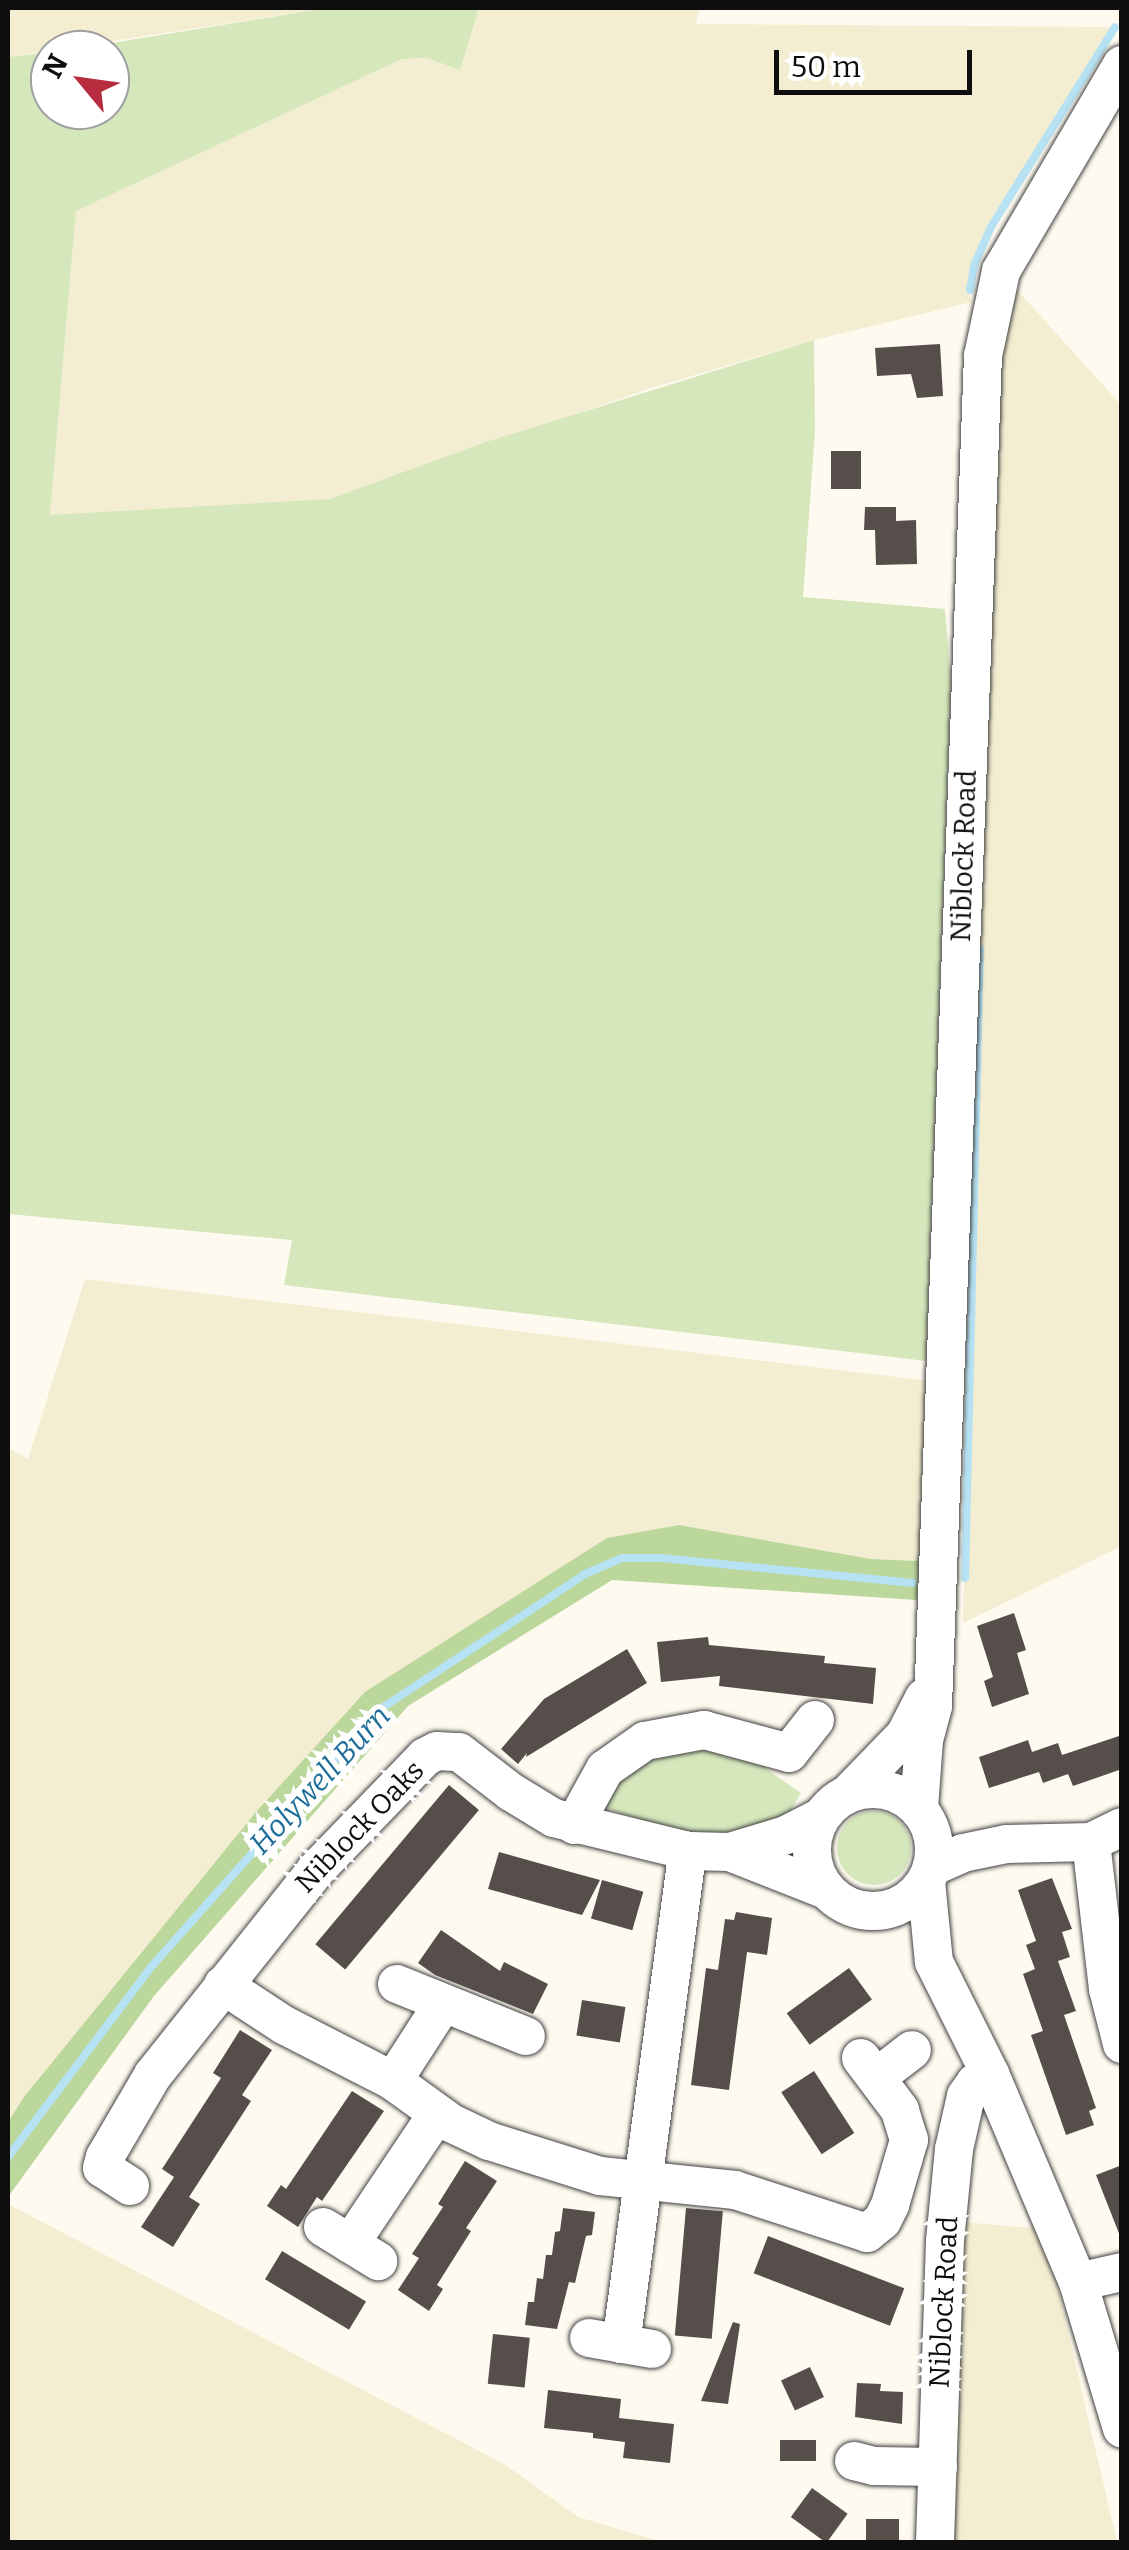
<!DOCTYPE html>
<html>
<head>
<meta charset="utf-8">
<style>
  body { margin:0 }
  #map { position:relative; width:1129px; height:2550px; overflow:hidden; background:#fefaf0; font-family:Bitter,serif }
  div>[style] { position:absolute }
  .farmland>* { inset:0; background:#f3edd1 }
  .green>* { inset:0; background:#d5e7bb }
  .round { border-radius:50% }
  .forest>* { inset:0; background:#bbd79b }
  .stream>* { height:8px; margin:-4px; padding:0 4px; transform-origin:4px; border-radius:4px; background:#b7e2f3 }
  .building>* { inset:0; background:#564e4b; transform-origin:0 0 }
  .roads { filter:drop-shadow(0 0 2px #414141) drop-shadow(0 0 2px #414141) }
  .minor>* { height:38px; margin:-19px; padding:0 19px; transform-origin:19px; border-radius:19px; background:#fff }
  .minor>.ring { margin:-19px; padding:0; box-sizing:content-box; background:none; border:38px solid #fff; border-radius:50% }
  span { translate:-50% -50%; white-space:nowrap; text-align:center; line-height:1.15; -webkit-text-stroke:10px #fff; paint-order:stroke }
  .street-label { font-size:28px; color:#0e0e0e }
  .water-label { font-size:30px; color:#1e6e99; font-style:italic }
  .frame { position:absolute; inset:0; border:10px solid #0e0e0e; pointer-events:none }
  .north { position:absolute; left:30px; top:30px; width:100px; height:100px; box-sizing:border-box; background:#fff; border:2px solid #9f9f9f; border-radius:50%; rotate:299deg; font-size:28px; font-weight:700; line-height:40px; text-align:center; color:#0e0e0e }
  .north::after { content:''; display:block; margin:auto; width:35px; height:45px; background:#b72d3f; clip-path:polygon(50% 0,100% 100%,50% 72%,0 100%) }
  .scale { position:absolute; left:774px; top:50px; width:198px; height:45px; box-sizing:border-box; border:5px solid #0e0e0e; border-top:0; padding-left:12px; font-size:30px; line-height:35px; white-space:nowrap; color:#0e0e0e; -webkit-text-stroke:8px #fff; paint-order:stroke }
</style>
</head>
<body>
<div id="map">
  <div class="farmland">
    <i style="clip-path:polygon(8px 8px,327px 8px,8px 57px)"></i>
    <i style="clip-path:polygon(479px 8px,699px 8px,696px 24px,1115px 27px,991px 227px,968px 284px,971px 302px,814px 340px,654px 387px,329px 499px,50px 516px,76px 211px,402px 59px,427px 58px,460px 70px)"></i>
    <i style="clip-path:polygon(1010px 282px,1121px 405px,1122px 1546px,963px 1623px,982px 770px,999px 325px)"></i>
    <i style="clip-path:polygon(85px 1279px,930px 1381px,919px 1561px,871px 1559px,679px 1525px,607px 1539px,516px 1600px,108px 1996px,8px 2122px,8px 1448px,28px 1459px)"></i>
    <i style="clip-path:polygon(8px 2204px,504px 2464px,578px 2517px,663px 2542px,8px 2542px)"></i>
    <i style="clip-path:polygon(961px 2222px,1044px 2229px,1117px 2542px,948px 2542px)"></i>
  </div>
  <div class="green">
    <i style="clip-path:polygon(327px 8px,479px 8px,460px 70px,427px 58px,402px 59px,76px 211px,50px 515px,330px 499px,486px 442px,814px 340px,815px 432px,803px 597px,945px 609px,951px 683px,926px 1361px,284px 1285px,292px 1240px,8px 1214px,8px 57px,50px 52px,50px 110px,110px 110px,110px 50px,68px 50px)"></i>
    <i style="clip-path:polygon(676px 1746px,760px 1755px,766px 1769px,801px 1793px,788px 1815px,740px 1831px,712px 1834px,665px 1828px,605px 1808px,616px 1781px,636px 1763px)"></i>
    <i class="round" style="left:837px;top:1811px;width:74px;height:74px"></i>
  </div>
  <div class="forest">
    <i style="clip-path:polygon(679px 1525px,871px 1559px,919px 1561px,917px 1600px,612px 1580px,408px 1706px,154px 1996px,8px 2197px,8px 2122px,24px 2097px,256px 1812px,365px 1692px,607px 1538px)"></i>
  </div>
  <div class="stream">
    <i style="left:970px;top:290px;width:27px;rotate:-80deg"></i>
    <i style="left:975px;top:263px;width:39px;rotate:-66deg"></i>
    <i style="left:991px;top:227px;width:235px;rotate:-58.2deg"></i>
    <i style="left:965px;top:1578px;width:630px;rotate:-88.64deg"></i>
    <i style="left:8px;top:2157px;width:239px;rotate:-53deg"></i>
    <i style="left:152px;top:1966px;width:342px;rotate:-48.4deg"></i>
    <i style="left:379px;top:1710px;width:247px;rotate:-33.4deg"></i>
    <i style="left:585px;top:1574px;width:40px;rotate:-23.4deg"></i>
    <i style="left:622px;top:1558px;width:40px"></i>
    <i style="left:662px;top:1558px;width:252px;rotate:5.7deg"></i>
  </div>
  <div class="building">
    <i style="clip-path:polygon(940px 344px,943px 396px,917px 398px,911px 374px,877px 376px,875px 348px)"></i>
    <i style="left:831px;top:451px;width:30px;height:38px"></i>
    <i style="clip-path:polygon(865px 507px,896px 507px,896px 521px,916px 520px,917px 564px,876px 565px,875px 530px,864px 530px)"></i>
    <i style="clip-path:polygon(1014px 1613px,1026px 1650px,1017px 1653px,1029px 1694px,992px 1707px,984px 1681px,993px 1677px,977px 1626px)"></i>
    <i style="clip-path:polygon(708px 1637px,709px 1645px,825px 1656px,824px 1663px,876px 1668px,873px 1704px,719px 1686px,720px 1676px,661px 1682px,657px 1642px)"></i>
    <i style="clip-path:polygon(627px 1649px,647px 1683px,526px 1757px,527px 1753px,518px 1764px,501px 1749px,544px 1699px)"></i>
    <i style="clip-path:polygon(1122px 1735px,1122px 1769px,1073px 1786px,1068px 1774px,1043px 1783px,1039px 1772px,989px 1788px,979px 1757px,1028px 1740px,1032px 1752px,1058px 1743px,1062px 1755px)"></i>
    <i style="left:449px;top:1785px;width:39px;height:208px;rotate:40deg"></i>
    <i style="clip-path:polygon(499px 1852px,567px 1871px,600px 1880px,582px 1915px,560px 1909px,488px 1889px)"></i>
    <i style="clip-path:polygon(1052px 1878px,1072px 1929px,1062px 1932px,1070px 1957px,1058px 1961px,1076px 2011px,1064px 2015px,1096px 2108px,1089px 2111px,1094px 2125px,1066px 2135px,1031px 2035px,1043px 2031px,1023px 1974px,1035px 1969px,1026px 1945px,1036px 1941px,1018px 1890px)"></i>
    <i style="left:602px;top:1880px;width:43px;height:40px;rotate:16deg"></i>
    <i style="clip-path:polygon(736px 1912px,772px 1918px,767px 1955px,747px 1952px,729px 2090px,691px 2085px,706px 1968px,718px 1970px,725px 1919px,734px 1920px)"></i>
    <i style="clip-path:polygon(441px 1930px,500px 1971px,504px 1962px,548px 1984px,533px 2014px,435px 1975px,418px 1963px)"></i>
    <i style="left:849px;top:1968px;width:39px;height:77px;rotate:54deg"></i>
    <i style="left:582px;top:2000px;width:44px;height:36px;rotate:9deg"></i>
    <i style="clip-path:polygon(240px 2030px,272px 2050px,242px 2095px,251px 2101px,189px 2197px,200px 2204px,173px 2247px,141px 2227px,174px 2177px,162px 2169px,221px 2078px,213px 2073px)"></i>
    <i style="left:814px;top:2071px;width:74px;height:39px;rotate:57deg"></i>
    <i style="clip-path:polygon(352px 2091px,384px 2111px,322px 2201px,317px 2197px,298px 2227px,267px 2206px,281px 2185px,286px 2189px)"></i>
    <i style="clip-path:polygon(465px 2161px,497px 2181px,466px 2228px,471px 2231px,437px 2285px,443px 2289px,429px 2311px,398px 2290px,419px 2258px,412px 2254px,443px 2207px,438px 2204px)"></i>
    <i style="clip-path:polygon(1122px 2165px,1122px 2236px,1120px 2236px,1096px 2175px)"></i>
    <i style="clip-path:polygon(563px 2208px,595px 2212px,592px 2235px,586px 2236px,575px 2283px,569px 2282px,557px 2329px,525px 2325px,528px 2302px,534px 2302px,537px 2278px,543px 2279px,546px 2255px,552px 2255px,555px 2232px,560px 2231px)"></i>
    <i style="left:686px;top:2208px;width:37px;height:128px;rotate:5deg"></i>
    <i style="left:768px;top:2236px;width:146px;height:40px;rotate:21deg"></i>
    <i style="left:282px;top:2251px;width:98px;height:33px;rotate:31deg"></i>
    <i style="clip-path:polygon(733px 2322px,740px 2324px,728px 2404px,701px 2401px)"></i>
    <i style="left:493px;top:2334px;width:37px;height:50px;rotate:6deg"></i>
    <i style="left:810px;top:2367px;width:33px;height:32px;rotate:65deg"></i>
    <i style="clip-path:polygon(857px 2383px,881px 2384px,880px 2391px,903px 2392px,902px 2424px,855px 2417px)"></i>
    <i style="clip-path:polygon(548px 2390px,621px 2399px,619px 2418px,674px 2424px,670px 2463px,623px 2458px,625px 2442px,593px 2438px,593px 2433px,544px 2428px)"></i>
    <i style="left:816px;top:2440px;width:21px;height:36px;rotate:90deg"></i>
    <i style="left:812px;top:2488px;width:44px;height:36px;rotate:36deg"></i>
    <i style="left:899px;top:2519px;width:23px;height:33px;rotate:90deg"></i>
  </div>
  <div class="roads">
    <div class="minor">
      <i class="ring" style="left:812px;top:1789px;width:84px;height:84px"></i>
      <i style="left:850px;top:1792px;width:79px;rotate:-46deg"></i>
      <i style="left:905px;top:1735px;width:42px;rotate:-62.8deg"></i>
      <i style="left:919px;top:1808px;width:68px;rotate:-85.8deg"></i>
      <i style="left:924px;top:1740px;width:35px;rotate:-75deg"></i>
      <i style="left:933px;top:1706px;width:1351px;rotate:-87.88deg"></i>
      <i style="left:983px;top:356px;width:87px;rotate:-78deg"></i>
      <i style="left:1001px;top:271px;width:239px;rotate:-59.6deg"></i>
      <i style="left:574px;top:1825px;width:64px;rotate:-61deg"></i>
      <i style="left:605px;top:1769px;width:49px;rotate:-35deg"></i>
      <i style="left:645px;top:1741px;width:60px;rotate:-10.6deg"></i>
      <i style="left:704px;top:1730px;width:88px;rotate:15.1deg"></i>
      <i style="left:789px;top:1753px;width:42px;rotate:-51.8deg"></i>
      <i style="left:1091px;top:1842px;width:148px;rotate:83.4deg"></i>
      <i style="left:1108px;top:1989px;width:57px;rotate:75.7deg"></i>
      <i style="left:730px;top:1852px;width:103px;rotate:21.6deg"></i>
      <i style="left:932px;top:1867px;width:34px;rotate:-24deg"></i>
      <i style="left:963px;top:1853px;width:45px;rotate:-11.6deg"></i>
      <i style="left:1007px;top:1844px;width:84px;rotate:-1.4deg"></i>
      <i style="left:1091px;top:1842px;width:34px;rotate:-26deg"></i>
      <i style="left:926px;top:1881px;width:81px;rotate:84.4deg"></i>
      <i style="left:934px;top:1962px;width:125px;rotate:63.4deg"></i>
      <i style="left:990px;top:2074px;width:226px;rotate:67.1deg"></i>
      <i style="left:1078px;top:2282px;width:153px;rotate:73.3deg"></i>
      <i style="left:397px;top:1984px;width:139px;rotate:22deg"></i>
      <i style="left:223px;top:1985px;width:73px;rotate:33.3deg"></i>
      <i style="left:284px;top:2025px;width:123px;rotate:27.2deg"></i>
      <i style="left:393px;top:2081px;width:72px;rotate:35.9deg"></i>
      <i style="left:451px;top:2123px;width:42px;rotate:25.3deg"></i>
      <i style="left:489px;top:2141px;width:116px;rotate:17.5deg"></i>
      <i style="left:600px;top:2176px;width:136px;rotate:5.9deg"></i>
      <i style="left:735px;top:2190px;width:139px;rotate:18deg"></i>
      <i style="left:867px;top:2233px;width:19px;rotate:-39deg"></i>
      <i style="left:882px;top:2221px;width:18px;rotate:-63deg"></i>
      <i style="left:890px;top:2205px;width:68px;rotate:-73.7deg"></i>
      <i style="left:909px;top:2140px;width:31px;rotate:-107deg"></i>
      <i style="left:900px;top:2110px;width:65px;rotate:-126.9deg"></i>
      <i style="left:877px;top:2077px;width:44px;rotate:-37.6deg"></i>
      <i style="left:393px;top:2081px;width:90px;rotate:-57.2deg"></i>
      <i style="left:130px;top:2186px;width:33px;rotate:-147deg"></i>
      <i style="left:102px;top:2168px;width:11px;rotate:-75deg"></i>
      <i style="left:105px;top:2157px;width:95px;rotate:-59.7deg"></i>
      <i style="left:153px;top:2075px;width:260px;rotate:-51.5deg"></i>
      <i style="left:315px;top:1871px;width:158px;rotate:-46deg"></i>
      <i style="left:425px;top:1757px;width:13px;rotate:-27deg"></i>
      <i style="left:437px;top:1751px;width:22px;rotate:3deg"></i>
      <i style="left:459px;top:1752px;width:66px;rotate:37.6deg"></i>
      <i style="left:511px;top:1792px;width:50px;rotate:31.2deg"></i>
      <i style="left:554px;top:1818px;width:138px;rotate:13.8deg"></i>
      <i style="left:688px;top:1851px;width:42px;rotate:1.4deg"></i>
      <i style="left:730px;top:1852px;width:59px;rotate:-16.9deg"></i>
      <i style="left:786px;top:1835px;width:39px;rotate:-27deg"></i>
      <i style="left:323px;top:2227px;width:65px;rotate:31.7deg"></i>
      <i style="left:350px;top:2244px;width:156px;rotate:-56.2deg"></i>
      <i style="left:1078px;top:2282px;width:45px;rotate:-12.8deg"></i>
      <i style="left:589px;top:2338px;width:64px;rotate:9.9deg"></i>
      <i style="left:621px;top:2344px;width:498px;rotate:-82.3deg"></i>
      <i style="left:854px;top:2461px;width:21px;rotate:14deg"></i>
      <i style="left:874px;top:2466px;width:64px;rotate:0.9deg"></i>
      <i style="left:935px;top:2542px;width:301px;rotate:-88.1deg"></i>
      <i style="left:945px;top:2241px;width:92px;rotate:-84.4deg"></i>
      <i style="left:954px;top:2149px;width:54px;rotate:-77.2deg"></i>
      <i style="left:966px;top:2096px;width:16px;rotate:-55deg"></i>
      <i style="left:975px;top:2083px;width:17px;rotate:-31deg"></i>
    </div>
  </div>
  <div class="street-label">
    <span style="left:964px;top:856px;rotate:-88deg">Niblock Road</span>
    <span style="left:360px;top:1827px;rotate:-46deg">Niblock Oaks</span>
    <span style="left:944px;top:2302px;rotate:-87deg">Niblock Road</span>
  </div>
  <div class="water-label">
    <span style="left:320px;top:1780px;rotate:-47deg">Holywell Burn</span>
  </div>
  <div class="frame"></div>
  <div class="north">N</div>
  <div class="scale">50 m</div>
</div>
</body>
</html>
